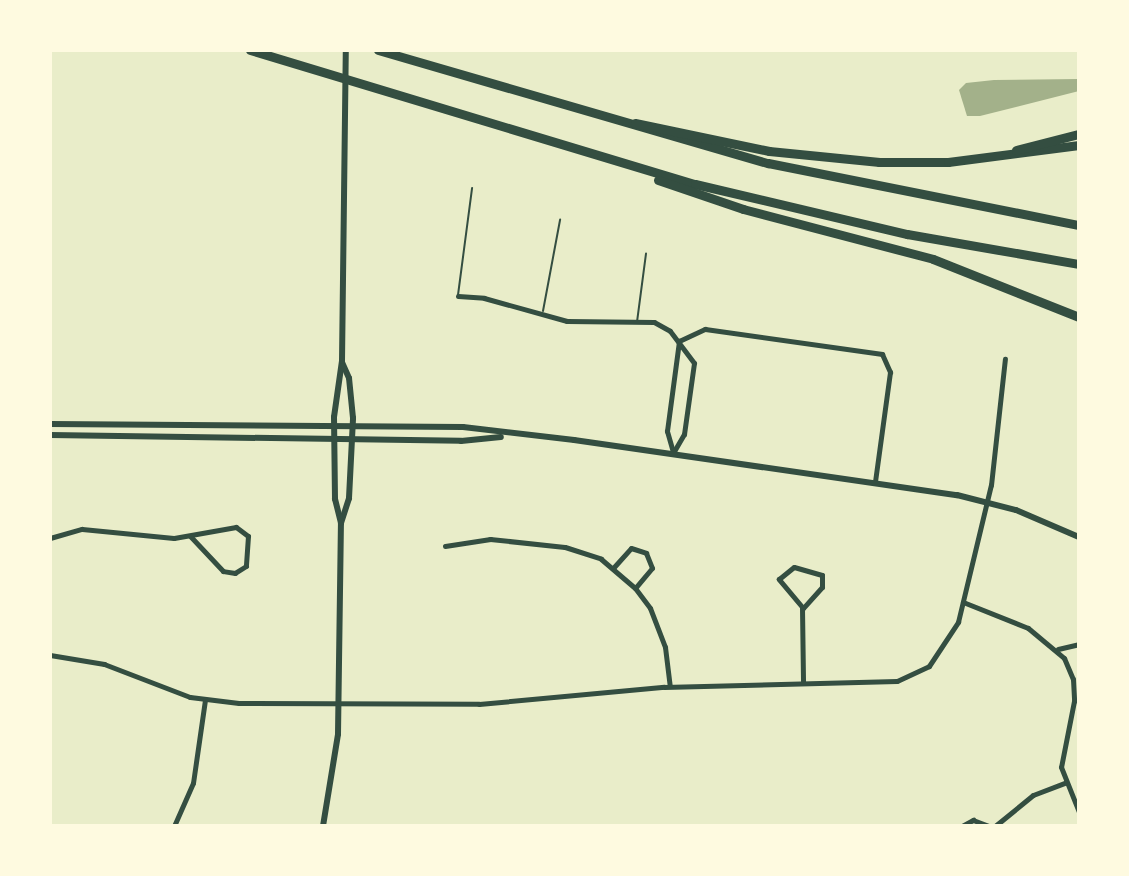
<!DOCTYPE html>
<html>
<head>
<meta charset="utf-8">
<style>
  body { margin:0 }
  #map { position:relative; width:1129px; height:876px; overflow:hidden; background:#e9edc9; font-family:Helvetica,sans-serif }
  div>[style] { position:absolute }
  .water>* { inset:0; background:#a3b18a }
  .service>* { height:2px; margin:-1px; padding:0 1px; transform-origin:1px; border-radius:1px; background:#344e41 }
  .minor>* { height:5px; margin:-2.5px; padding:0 2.5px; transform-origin:2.5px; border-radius:2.5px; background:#344e41 }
  .tertiary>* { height:6px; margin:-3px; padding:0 3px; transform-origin:3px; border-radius:3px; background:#344e41 }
  .motorway>* { height:9px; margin:-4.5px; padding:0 4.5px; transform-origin:4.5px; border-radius:4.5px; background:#344e41 }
  span { translate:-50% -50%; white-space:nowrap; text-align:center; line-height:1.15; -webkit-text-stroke:6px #fefae0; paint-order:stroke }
  .frame { position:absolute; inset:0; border:52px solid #fefae0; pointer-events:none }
</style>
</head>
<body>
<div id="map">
  <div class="water">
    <i style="clip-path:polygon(1079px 79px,1079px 91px,980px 116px,967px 116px,959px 90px,966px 83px,994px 80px)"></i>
  </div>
  <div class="service">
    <i style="left:458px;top:295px;width:108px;rotate:-82.5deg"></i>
    <i style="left:543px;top:311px;width:93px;rotate:-79.4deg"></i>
    <i style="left:637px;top:322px;width:69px;rotate:-82.5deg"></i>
  </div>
  <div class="minor">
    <i style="left:458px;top:296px;width:26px;rotate:4deg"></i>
    <i style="left:484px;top:298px;width:86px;rotate:15.5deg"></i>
    <i style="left:567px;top:321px;width:87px;rotate:0.7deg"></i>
    <i style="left:654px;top:322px;width:18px;rotate:29deg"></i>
    <i style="left:670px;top:331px;width:40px;rotate:53deg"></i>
    <i style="left:694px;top:363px;width:72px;rotate:98deg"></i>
    <i style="left:684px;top:434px;width:22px;rotate:120deg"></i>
    <i style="left:679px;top:341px;width:29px;rotate:-25deg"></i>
    <i style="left:705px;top:329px;width:179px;rotate:8deg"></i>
    <i style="left:882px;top:354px;width:20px;rotate:66deg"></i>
    <i style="left:890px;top:372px;width:111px;rotate:97.8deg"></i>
    <i style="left:673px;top:452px;width:22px;rotate:-106deg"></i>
    <i style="left:667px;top:431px;width:91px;rotate:-82.4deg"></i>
    <i style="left:50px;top:538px;width:33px;rotate:-16deg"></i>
    <i style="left:82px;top:529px;width:92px;rotate:5.6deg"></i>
    <i style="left:174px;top:538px;width:63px;rotate:-10.1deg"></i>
    <i style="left:236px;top:527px;width:15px;rotate:37deg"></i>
    <i style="left:248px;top:536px;width:30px;rotate:94deg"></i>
    <i style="left:246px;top:566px;width:13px;rotate:148deg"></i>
    <i style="left:235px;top:573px;width:12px;rotate:-171deg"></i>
    <i style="left:223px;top:571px;width:48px;rotate:-133.3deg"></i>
    <i style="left:445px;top:546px;width:46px;rotate:-8.8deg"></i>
    <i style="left:490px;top:539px;width:75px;rotate:6.1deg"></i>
    <i style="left:565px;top:547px;width:38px;rotate:18deg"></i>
    <i style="left:601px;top:559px;width:45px;rotate:40.5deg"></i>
    <i style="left:635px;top:588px;width:25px;rotate:53deg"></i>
    <i style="left:650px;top:608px;width:42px;rotate:69deg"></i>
    <i style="left:665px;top:647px;width:39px;rotate:83deg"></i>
    <i style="left:614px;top:567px;width:25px;rotate:-48deg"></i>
    <i style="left:631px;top:548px;width:16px;rotate:18deg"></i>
    <i style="left:646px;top:553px;width:16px;rotate:68deg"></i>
    <i style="left:652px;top:568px;width:26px;rotate:130deg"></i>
    <i style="left:794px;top:567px;width:29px;rotate:16deg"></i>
    <i style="left:822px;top:575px;width:12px;rotate:90deg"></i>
    <i style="left:822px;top:587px;width:28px;rotate:132deg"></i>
    <i style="left:803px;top:608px;width:38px;rotate:-130deg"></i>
    <i style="left:779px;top:579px;width:19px;rotate:-39deg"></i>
    <i style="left:963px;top:602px;width:70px;rotate:21.8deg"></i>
    <i style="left:1028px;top:628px;width:47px;rotate:39.8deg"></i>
    <i style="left:1064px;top:658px;width:23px;rotate:67deg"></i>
    <i style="left:1073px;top:679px;width:22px;rotate:87deg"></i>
    <i style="left:1074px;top:701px;width:67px;rotate:101.1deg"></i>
    <i style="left:1061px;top:767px;width:48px;rotate:68.2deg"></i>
    <i style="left:802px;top:608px;width:75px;rotate:89.2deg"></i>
    <i style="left:1058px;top:649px;width:22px;rotate:-13deg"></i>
    <i style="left:50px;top:655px;width:55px;rotate:9.5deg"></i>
    <i style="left:104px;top:664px;width:92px;rotate:21deg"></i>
    <i style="left:190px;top:697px;width:49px;rotate:7deg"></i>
    <i style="left:239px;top:703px;width:240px;rotate:0.2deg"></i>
    <i style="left:479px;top:704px;width:186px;rotate:-5.3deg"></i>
    <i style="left:664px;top:687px;width:233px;rotate:-1.5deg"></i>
    <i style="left:897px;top:681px;width:35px;rotate:-25deg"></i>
    <i style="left:929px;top:666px;width:53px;rotate:-56.6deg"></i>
    <i style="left:958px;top:622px;width:141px;rotate:-76.5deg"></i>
    <i style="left:991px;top:485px;width:127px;rotate:-83.7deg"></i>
    <i style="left:174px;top:826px;width:47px;rotate:-66.2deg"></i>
    <i style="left:193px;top:783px;width:84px;rotate:-81.8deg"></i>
    <i style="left:962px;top:826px;width:13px;rotate:-29deg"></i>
    <i style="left:973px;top:820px;width:17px;rotate:21deg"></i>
    <i style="left:995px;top:826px;width:49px;rotate:-39.2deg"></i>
    <i style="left:1033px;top:795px;width:34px;rotate:-21deg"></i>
  </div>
  <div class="tertiary">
    <i style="left:50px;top:424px;width:413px;rotate:0.4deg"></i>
    <i style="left:463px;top:427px;width:112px;rotate:6.7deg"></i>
    <i style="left:574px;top:440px;width:387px;rotate:8.2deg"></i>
    <i style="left:957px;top:495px;width:61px;rotate:14.3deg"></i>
    <i style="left:1016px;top:510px;width:69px;rotate:23.2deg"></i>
    <i style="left:50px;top:435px;width:411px;rotate:0.8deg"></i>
    <i style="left:461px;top:441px;width:40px;rotate:-5.7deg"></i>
    <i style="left:341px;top:523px;width:26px;rotate:-72deg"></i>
    <i style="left:349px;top:498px;width:80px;rotate:-87.1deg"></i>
    <i style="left:353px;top:418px;width:40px;rotate:-95.7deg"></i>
    <i style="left:349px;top:378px;width:17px;rotate:-114deg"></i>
    <i style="left:323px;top:826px;width:93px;rotate:-80.7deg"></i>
    <i style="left:338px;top:734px;width:211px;rotate:-89.2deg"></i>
    <i style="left:341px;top:523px;width:25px;rotate:-104deg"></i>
    <i style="left:335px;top:499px;width:82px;rotate:-90.7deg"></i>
    <i style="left:334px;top:417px;width:57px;rotate:-81.9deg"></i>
    <i style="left:342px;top:361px;width:311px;rotate:-89.3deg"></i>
  </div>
  <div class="motorway">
    <i style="left:250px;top:50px;width:465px;rotate:16.8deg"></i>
    <i style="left:695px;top:184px;width:218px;rotate:13.3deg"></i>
    <i style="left:907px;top:234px;width:175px;rotate:9.9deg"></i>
    <i style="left:378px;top:50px;width:406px;rotate:16.2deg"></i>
    <i style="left:768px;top:163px;width:317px;rotate:11.3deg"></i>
    <i style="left:635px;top:123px;width:137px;rotate:11.8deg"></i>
    <i style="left:769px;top:151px;width:111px;rotate:5.7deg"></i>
    <i style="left:879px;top:162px;width:69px"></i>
    <i style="left:948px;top:162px;width:132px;rotate:-7.4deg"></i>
    <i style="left:1016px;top:150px;width:65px;rotate:-14.3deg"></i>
    <i style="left:658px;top:180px;width:90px;rotate:18.8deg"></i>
    <i style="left:743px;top:209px;width:196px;rotate:14.7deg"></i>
    <i style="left:933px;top:259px;width:157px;rotate:21.7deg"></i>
  </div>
  <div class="frame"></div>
</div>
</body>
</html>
